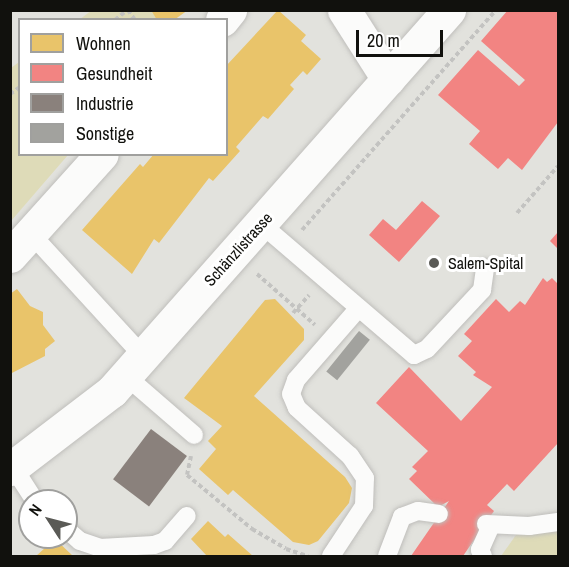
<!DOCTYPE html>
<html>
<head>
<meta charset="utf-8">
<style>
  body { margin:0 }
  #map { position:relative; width:569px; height:567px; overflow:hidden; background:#e2e2dd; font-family:"Archivo Narrow",sans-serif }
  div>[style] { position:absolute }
  .green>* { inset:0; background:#dedbb8 }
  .homes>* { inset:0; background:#e9c46a }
  .health>* { inset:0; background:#f28482 }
  .industry>* { inset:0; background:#8a817c; transform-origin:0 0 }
  .building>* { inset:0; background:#a2a29e; transform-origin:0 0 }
  .path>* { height:4px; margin-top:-2px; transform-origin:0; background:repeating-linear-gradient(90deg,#c3c3c1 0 4.5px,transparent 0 7.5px) }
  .roads { filter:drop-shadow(0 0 2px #bfbebb) drop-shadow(0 0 2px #bfbebb) }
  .service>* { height:18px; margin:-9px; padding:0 9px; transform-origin:9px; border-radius:9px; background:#fbfbfa }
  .minor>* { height:33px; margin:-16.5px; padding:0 16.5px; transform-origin:16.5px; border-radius:16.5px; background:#fbfbfa }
  .dots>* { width:16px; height:16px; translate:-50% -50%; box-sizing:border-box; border:3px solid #fff; border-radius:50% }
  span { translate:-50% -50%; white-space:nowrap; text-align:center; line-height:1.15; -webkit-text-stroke:6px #fff; paint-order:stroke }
  .street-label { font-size:16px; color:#11110d }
  .poi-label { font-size:16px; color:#11110d }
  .left { translate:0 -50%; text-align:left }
  .frame { position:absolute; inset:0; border:12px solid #11110d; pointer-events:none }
  .legend { position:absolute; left:18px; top:18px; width:210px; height:138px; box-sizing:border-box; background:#fff; border:2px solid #a0a09e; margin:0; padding:8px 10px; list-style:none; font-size:18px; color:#11110d }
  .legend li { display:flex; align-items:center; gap:12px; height:30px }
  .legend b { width:30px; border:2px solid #a0a09e }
  .north { position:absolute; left:18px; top:489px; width:60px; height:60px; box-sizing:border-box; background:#fff; border:2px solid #a0a09e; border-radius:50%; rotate:306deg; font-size:16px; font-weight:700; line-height:24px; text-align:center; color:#11110d }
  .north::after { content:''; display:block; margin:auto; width:21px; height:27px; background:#5a5a56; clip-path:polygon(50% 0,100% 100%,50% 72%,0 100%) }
  .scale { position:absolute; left:356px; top:30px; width:87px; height:27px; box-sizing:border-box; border:3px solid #11110d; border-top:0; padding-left:8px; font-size:18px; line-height:21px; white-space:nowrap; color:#11110d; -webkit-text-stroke:4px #fff; paint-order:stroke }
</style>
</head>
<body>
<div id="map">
  <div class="green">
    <i style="clip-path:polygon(92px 10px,161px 11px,166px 20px,79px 20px)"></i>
    <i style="clip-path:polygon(19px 62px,20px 154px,68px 155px,11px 221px,11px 68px)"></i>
    <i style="clip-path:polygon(558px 523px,558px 556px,501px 556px,521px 528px)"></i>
  </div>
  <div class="homes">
    <i style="clip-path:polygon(151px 10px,188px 10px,174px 20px,157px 20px)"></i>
    <i style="clip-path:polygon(278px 10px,306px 35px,301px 41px,321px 59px,307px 75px,303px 71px,290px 85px,294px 89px,268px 119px,263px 116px,236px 147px,240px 151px,213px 181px,209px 178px,159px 243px,154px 239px,132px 274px,82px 230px,140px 164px,143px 167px,154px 154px,226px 154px,226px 66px)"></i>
    <i style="clip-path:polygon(17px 289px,30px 306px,43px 312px,43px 325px,55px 341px,45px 349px,45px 356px,10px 374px,10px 294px)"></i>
    <i style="clip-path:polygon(275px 299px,304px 329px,304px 340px,254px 396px,345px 477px,352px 488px,349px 503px,318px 541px,309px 545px,293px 542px,233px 490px,228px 495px,199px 469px,216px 449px,208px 441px,222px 426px,184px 398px,265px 300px)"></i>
    <i style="clip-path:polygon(208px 521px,225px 537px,228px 534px,253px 556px,207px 556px,191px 539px)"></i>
    <i style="clip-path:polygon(55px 539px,73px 556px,36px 556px)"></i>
  </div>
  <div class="health">
    <i style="clip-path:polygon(508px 10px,558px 10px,558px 122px,522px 170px,508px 158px,498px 169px,469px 144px,480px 131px,438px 95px,478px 50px,519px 86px,525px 80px,481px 41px)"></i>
    <i style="clip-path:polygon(422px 201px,440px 216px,399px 262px,369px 235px,383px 219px,396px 230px)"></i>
    <i style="clip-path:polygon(558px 232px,558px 249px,550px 241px)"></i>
    <i style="clip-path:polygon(543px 278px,547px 282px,552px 278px,558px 284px,558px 443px,514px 491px,507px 484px,487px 505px,494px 511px,463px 556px,411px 556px,449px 501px,438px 507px,409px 479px,417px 471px,412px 467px,428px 451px,376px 403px,409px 367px,461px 421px,492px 387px,473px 375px,476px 372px,458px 356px,472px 341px,464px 334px,496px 299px,509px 312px,520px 301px,525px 305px)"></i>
  </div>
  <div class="industry">
    <i style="left:151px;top:429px;width:45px;height:63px;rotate:37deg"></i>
  </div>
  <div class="building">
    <i style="left:359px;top:331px;width:14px;height:52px;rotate:39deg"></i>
  </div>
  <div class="path">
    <i style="left:128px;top:10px;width:12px;rotate:55deg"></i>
    <i style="left:115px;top:20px;width:16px;rotate:-40deg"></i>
    <i style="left:10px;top:94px;width:12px;rotate:-35deg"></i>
    <i style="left:517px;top:213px;width:62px;rotate:-48.9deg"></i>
    <i style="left:302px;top:230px;width:293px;rotate:-48.6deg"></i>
    <i style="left:257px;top:274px;width:77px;rotate:41.3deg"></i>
    <i style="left:293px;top:313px;width:24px;rotate:-48deg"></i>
    <i style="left:191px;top:456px;width:19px;rotate:102deg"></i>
    <i style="left:187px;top:475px;width:85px;rotate:39.7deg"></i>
    <i style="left:252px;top:529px;width:39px;rotate:30deg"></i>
    <i style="left:286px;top:549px;width:23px;rotate:18deg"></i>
  </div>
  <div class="roads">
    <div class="service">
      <i style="left:260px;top:223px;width:203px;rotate:40.6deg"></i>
      <i style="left:414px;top:355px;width:14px;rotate:-25deg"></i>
      <i style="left:427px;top:349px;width:81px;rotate:-47deg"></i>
      <i style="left:482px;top:290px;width:22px;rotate:-82deg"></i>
      <i style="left:33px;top:236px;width:163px;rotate:47.5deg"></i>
      <i style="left:126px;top:376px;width:90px;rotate:40.9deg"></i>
      <i style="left:13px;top:467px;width:40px;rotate:57.1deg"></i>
      <i style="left:486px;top:524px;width:43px;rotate:2.7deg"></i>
      <i style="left:529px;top:526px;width:29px;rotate:-8deg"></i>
      <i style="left:66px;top:529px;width:18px;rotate:41deg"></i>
      <i style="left:80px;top:541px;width:21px;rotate:19deg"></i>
      <i style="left:100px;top:548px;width:54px;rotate:-3.2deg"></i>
      <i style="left:154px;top:545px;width:12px;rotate:-20deg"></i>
      <i style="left:165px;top:541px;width:33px;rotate:-49deg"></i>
      <i style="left:331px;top:556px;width:60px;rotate:-56.6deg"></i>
      <i style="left:364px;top:506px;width:28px;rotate:-88deg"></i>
      <i style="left:365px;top:478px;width:27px;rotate:-124deg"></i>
      <i style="left:350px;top:456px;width:72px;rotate:-137.8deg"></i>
      <i style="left:297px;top:408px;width:15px;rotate:-113deg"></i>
      <i style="left:291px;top:394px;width:15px;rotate:-70deg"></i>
      <i style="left:296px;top:380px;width:94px;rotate:-48.9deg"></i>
      <i style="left:387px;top:556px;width:42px;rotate:-69deg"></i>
      <i style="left:402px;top:517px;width:17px;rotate:-21deg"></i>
      <i style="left:418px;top:511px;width:21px;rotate:8deg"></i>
      <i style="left:483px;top:556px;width:7px;rotate:-117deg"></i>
      <i style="left:480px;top:550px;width:27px;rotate:-66deg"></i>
    </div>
    <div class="minor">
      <i style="left:344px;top:10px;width:82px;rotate:57.5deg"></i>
      <i style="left:222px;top:20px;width:13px;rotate:-51deg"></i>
      <i style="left:10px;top:256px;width:137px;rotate:-48deg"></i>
      <i style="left:10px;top:469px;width:128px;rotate:-37.4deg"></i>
      <i style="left:112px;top:391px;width:509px;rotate:-48.51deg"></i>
    </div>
  </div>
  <div class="dots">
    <i style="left:434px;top:263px;background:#5a5a56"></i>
  </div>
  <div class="street-label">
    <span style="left:238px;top:249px;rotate:-48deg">Schänzlistrasse</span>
  </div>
  <div class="poi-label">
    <span class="left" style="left:448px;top:263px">Salem-Spital</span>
  </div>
  <div class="frame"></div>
  <ul class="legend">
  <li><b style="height:16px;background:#e9c46a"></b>Wohnen</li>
  <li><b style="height:16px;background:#f28482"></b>Gesundheit</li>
  <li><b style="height:16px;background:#8a817c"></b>Industrie</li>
  <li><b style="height:16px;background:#a2a29e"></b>Sonstige</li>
  </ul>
  <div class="north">N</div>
  <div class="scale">20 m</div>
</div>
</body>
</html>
